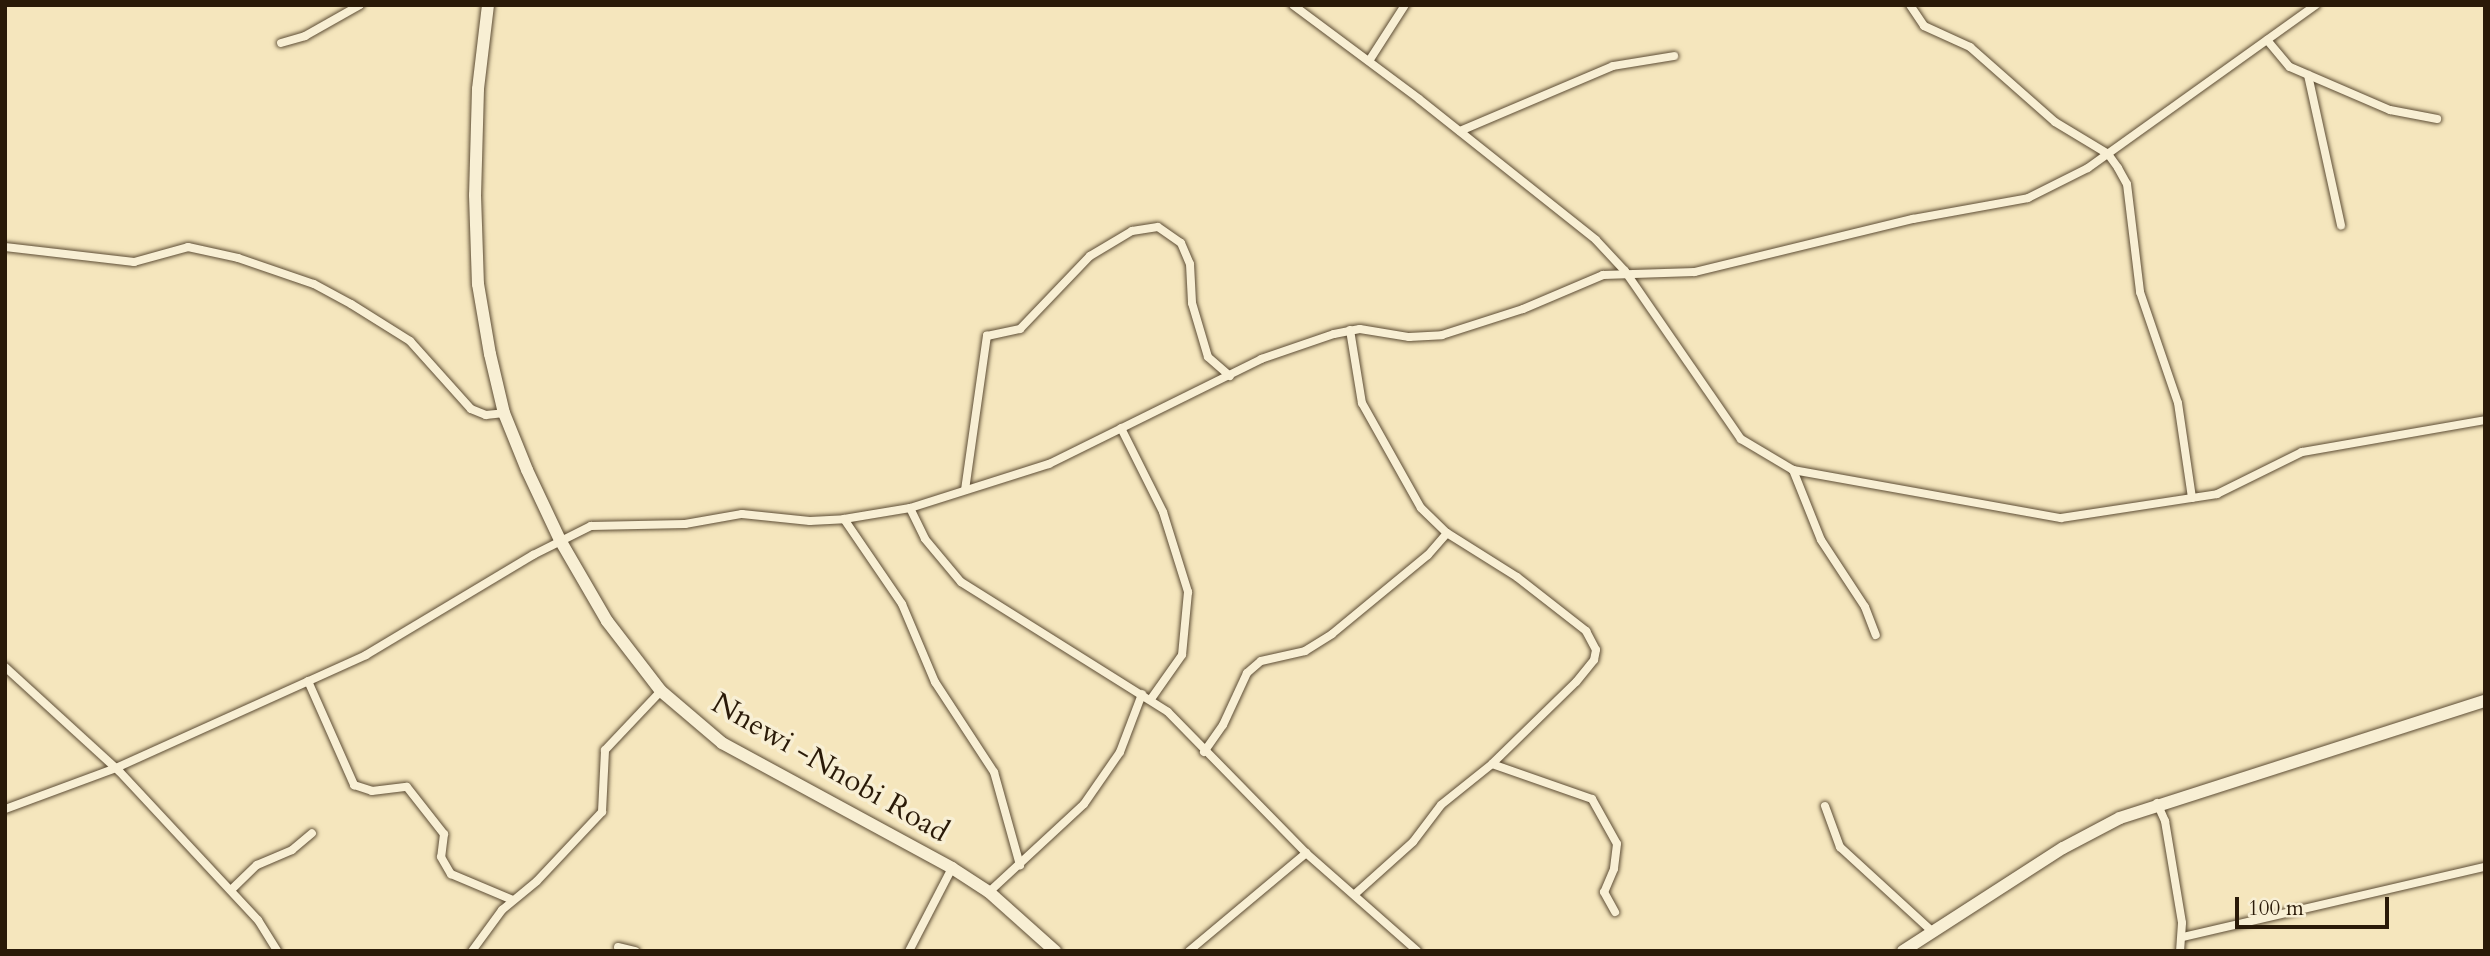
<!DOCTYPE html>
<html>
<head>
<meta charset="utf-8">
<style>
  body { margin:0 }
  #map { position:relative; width:2490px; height:956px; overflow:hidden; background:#f5e6bd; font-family:Cardo,serif }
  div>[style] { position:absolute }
  .roads { filter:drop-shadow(0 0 2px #5d4d35) drop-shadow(0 0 2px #5d4d35) }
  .street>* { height:8px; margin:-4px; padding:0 4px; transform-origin:4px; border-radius:4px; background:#f8efd4 }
  .secondary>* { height:12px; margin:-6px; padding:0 6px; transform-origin:6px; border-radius:6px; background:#f8efd4 }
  span { translate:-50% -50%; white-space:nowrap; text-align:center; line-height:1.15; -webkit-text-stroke:7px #f8efd4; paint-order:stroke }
  .street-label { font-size:30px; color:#2a1a08 }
  .frame { position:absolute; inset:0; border:7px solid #2a1a08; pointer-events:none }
  .scale { position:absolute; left:2235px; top:897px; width:154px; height:32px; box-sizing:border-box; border:4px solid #2a1a08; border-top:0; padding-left:9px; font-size:21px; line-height:24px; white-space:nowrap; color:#2a1a08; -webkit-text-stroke:5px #f8efd4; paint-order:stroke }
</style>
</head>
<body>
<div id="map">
  <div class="roads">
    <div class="street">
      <i style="left:1293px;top:5px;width:157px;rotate:36.7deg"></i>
      <i style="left:1419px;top:99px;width:226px;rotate:38.5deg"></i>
      <i style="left:1596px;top:240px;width:42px;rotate:46.9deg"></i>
      <i style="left:1625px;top:271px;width:204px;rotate:55.4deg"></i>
      <i style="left:1741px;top:439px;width:61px;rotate:30.8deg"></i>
      <i style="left:1793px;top:470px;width:272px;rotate:10.2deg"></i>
      <i style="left:2061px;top:518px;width:158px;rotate:-8.7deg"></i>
      <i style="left:2217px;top:494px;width:95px;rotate:-26.3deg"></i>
      <i style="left:2302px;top:452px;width:186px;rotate:-9.9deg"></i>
      <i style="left:1910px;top:5px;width:25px;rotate:56deg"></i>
      <i style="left:1924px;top:26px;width:51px;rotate:24.5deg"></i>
      <i style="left:1970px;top:47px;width:113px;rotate:41.4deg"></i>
      <i style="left:2055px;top:122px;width:62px;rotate:31.1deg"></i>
      <i style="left:2108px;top:154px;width:17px;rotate:54deg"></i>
      <i style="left:2118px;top:168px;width:18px;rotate:61deg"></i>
      <i style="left:2127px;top:184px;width:109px;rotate:83.1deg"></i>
      <i style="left:2140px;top:292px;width:117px;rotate:71.1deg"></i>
      <i style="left:2178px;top:403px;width:96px;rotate:81.6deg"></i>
      <i style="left:2267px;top:40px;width:35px;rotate:50deg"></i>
      <i style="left:2290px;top:67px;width:109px;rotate:23.3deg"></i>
      <i style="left:2390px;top:110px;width:48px;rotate:10.8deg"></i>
      <i style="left:281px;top:43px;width:25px;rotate:-16deg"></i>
      <i style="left:305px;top:36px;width:63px;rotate:-29.4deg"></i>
      <i style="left:1369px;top:61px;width:67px;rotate:-57.3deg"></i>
      <i style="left:2308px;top:75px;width:154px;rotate:77.6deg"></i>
      <i style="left:1460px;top:131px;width:166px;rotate:-23deg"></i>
      <i style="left:1613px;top:66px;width:62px;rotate:-9.3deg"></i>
      <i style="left:5px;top:247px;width:130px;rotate:6.6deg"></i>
      <i style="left:134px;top:262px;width:56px;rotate:-15.5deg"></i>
      <i style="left:188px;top:247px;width:51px;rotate:12.4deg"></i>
      <i style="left:238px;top:258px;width:80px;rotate:18.9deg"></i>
      <i style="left:314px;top:284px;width:42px;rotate:28.4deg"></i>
      <i style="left:351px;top:304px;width:70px;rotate:32.1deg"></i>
      <i style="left:410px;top:341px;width:91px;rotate:48.1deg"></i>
      <i style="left:471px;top:409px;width:16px;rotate:22deg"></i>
      <i style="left:486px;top:415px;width:18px;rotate:-6deg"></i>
      <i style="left:1350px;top:330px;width:74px;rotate:80.7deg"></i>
      <i style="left:1362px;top:403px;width:120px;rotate:60.7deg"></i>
      <i style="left:1421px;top:508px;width:36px;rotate:44deg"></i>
      <i style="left:1447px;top:533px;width:83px;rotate:32.2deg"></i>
      <i style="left:1517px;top:577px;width:88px;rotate:38deg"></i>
      <i style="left:1586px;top:631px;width:21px;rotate:62deg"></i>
      <i style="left:1596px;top:650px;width:10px;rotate:101deg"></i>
      <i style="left:1594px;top:660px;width:28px;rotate:129deg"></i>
      <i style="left:1576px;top:682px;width:117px;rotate:135.7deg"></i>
      <i style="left:1492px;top:764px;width:65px;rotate:141.2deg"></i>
      <i style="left:1441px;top:805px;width:46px;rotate:127.1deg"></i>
      <i style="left:1413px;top:842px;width:79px;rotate:138.1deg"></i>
      <i style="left:1121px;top:428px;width:94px;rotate:63.4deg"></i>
      <i style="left:1163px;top:512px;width:84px;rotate:72.6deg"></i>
      <i style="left:1188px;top:592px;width:63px;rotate:95.4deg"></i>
      <i style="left:1182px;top:655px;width:54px;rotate:125.2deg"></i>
      <i style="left:1793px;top:470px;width:75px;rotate:68.2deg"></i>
      <i style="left:1821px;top:540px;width:80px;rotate:56.7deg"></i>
      <i style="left:1865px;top:607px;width:30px;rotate:69deg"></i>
      <i style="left:965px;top:490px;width:156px;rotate:-81.9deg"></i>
      <i style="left:987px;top:336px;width:34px;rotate:-12deg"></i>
      <i style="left:1020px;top:329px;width:101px;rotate:-46.2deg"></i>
      <i style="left:1090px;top:256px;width:49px;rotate:-30.8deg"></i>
      <i style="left:1132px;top:231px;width:26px;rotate:-9deg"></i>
      <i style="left:1158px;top:227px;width:28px;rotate:35deg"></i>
      <i style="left:1181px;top:243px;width:23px;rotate:67deg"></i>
      <i style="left:1190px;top:264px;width:39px;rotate:87deg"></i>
      <i style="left:1192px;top:303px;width:56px;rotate:73.5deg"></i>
      <i style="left:1208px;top:357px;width:29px;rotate:41deg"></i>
      <i style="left:910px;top:508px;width:34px;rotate:64deg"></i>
      <i style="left:925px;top:539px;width:56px;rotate:50.1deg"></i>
      <i style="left:961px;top:582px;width:244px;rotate:32.1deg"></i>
      <i style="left:1168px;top:712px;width:197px;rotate:45.6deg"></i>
      <i style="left:1306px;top:853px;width:148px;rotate:41.4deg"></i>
      <i style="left:844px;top:519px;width:103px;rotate:55.7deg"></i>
      <i style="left:902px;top:604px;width:85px;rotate:67.1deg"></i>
      <i style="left:935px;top:682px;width:108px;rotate:56.8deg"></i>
      <i style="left:994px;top:772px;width:97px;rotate:74.4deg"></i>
      <i style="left:5px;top:667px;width:154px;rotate:42.4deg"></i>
      <i style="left:119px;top:771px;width:204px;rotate:47deg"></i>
      <i style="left:258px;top:920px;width:36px;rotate:58deg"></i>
      <i style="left:308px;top:681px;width:114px;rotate:66.1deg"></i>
      <i style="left:354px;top:785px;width:19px;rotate:18deg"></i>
      <i style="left:372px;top:791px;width:35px;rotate:-7deg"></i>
      <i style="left:407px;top:787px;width:60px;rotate:51.8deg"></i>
      <i style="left:444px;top:834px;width:23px;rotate:97deg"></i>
      <i style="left:441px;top:857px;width:20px;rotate:60deg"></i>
      <i style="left:451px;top:874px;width:67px;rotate:22.8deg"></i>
      <i style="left:1204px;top:752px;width:33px;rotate:-55deg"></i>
      <i style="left:1223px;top:725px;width:57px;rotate:-65.2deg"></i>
      <i style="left:1247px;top:673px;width:18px;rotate:-41deg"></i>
      <i style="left:1261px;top:661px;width:45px;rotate:-12.8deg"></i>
      <i style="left:1305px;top:651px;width:32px;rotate:-32deg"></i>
      <i style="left:1332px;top:634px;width:124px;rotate:-39.5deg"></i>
      <i style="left:1428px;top:555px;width:29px;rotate:-49deg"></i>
      <i style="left:1492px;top:764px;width:106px;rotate:19.3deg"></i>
      <i style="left:1592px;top:799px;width:51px;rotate:60.9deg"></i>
      <i style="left:1617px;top:844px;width:25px;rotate:97deg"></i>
      <i style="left:1614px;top:869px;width:25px;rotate:113deg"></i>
      <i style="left:1604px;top:892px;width:23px;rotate:61deg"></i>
      <i style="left:2157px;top:803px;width:20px;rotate:66deg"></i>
      <i style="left:2165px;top:821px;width:103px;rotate:80.5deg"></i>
      <i style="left:2182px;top:923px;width:28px;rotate:94deg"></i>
      <i style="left:1825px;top:806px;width:44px;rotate:69.9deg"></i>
      <i style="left:1840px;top:847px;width:127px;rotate:42.5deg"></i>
      <i style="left:5px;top:809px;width:118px;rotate:-20.3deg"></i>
      <i style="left:116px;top:768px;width:274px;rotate:-24.3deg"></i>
      <i style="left:366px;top:655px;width:195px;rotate:-30.9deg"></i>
      <i style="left:533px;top:555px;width:65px;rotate:-26.6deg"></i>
      <i style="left:591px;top:526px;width:94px;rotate:-1.2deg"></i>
      <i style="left:685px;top:524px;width:58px;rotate:-10deg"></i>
      <i style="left:742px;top:514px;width:68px;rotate:5.9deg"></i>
      <i style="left:810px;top:521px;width:34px;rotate:-3deg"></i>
      <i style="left:844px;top:519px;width:67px;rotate:-9.5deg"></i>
      <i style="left:910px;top:508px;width:146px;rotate:-17.6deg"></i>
      <i style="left:1049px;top:464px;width:237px;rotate:-26.3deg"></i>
      <i style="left:1261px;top:359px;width:77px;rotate:-18.9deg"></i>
      <i style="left:1334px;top:334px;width:26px;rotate:-11deg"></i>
      <i style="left:1360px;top:329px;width:50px;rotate:9.3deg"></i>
      <i style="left:1409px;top:337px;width:33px;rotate:-3deg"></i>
      <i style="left:1442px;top:335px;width:85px;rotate:-17.8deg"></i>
      <i style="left:1523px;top:309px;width:87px;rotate:-23deg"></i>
      <i style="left:1603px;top:275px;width:92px;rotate:-1.9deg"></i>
      <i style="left:1695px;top:272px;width:224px;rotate:-13.7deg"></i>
      <i style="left:1913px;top:219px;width:117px;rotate:-10.3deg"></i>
      <i style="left:2028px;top:198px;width:67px;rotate:-26.6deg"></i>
      <i style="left:2088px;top:168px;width:280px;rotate:-35.6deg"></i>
      <i style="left:231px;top:890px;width:36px;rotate:-44deg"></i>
      <i style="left:257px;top:865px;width:38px;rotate:-23deg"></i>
      <i style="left:292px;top:850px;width:26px;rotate:-40deg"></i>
      <i style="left:989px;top:892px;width:129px;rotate:-42.8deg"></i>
      <i style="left:1084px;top:804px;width:63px;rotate:-55.3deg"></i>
      <i style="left:1120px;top:752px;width:62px;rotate:-69.2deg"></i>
      <i style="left:2183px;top:937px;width:310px;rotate:-13.1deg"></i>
      <i style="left:618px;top:947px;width:18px;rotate:13deg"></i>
      <i style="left:472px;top:951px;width:51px;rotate:-53.8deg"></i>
      <i style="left:502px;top:910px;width:45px;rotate:-39.6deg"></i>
      <i style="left:537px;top:881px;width:95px;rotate:-46.7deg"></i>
      <i style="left:602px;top:812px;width:62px;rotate:-87.2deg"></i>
      <i style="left:605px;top:750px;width:81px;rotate:-46.5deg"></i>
      <i style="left:909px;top:951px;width:93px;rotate:-62.6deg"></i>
      <i style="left:1189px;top:951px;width:153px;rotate:-39.9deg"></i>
    </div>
    <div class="secondary">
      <i style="left:488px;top:5px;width:85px;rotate:96.8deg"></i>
      <i style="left:478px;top:89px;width:106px;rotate:91.6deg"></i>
      <i style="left:475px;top:195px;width:89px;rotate:88.1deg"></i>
      <i style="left:478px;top:284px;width:71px;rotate:80.3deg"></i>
      <i style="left:490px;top:354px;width:61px;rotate:76.7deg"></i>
      <i style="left:504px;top:413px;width:61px;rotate:68deg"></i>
      <i style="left:527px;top:470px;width:77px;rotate:64.8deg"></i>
      <i style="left:560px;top:540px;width:94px;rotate:59.9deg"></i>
      <i style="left:607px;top:621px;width:88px;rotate:52.4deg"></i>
      <i style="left:661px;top:691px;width:80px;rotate:40.4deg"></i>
      <i style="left:722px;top:743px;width:262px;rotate:28.5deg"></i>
      <i style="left:952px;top:868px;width:44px;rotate:33deg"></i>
      <i style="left:989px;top:892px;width:89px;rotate:41.8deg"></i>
      <i style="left:1903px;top:951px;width:190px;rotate:-32.8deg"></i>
      <i style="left:2063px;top:848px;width:64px;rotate:-27.8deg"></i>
      <i style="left:2120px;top:818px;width:383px;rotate:-17.8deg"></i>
    </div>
  </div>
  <div class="street-label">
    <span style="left:830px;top:768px;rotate:30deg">Nnewi -Nnobi Road</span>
  </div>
  <div class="frame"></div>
  <div class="scale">100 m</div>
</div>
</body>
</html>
